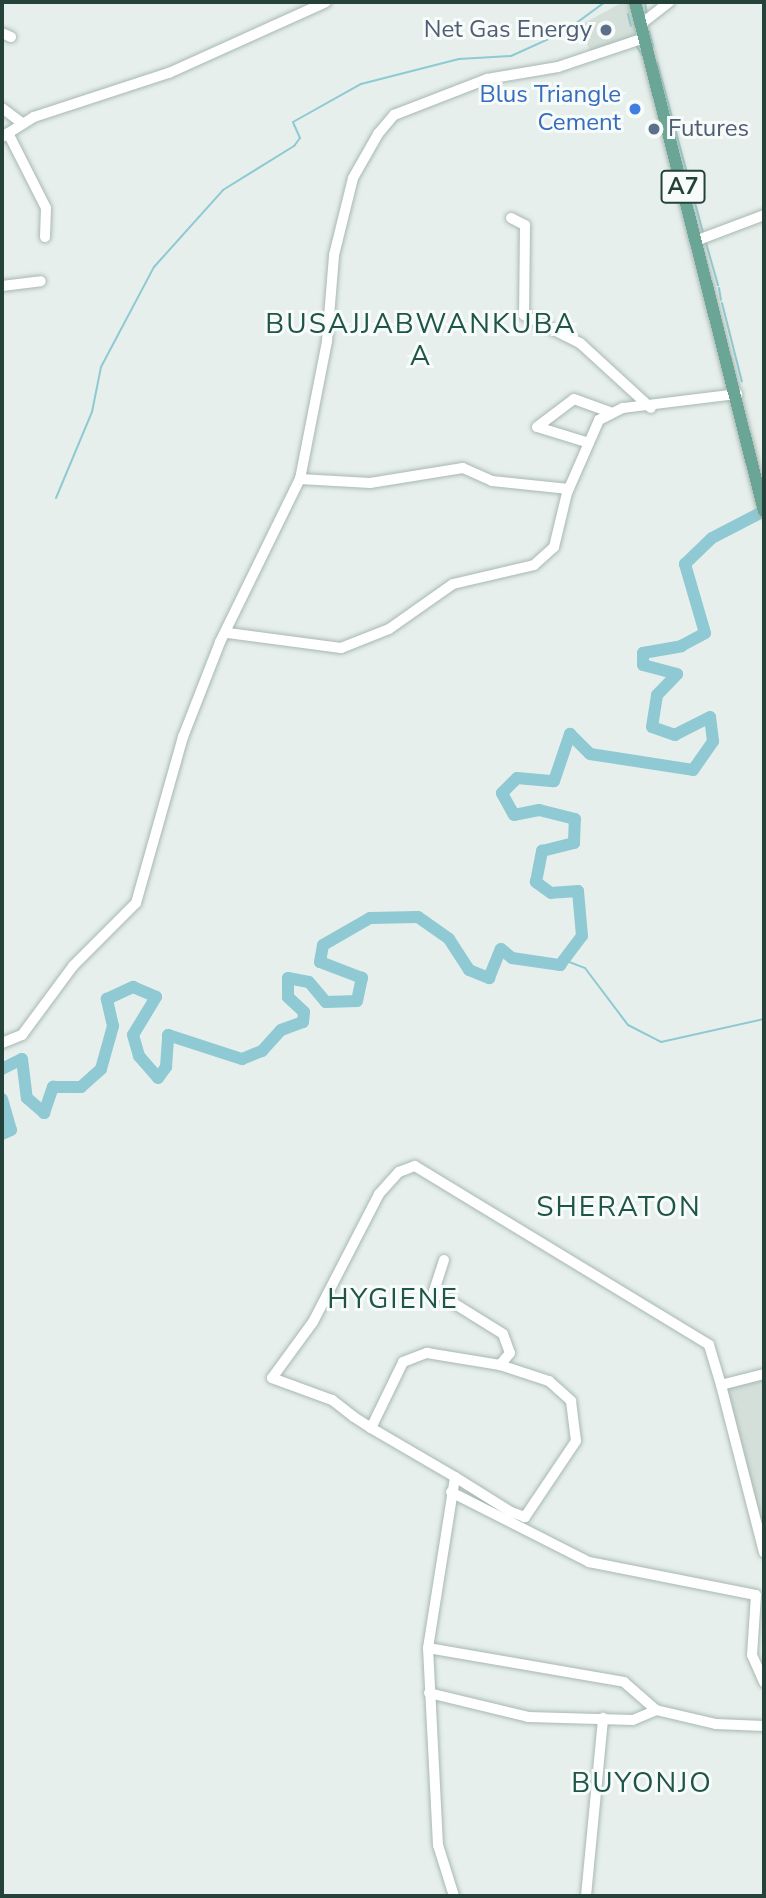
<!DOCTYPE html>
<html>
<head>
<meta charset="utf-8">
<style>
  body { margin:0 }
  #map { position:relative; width:766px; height:1898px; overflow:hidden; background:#e6efeb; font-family:"Nunito Sans",sans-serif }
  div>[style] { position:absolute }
  .built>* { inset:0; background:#d4dfda }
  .stream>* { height:2px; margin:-1px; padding:0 1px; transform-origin:1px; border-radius:1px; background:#8ec9d4 }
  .river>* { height:12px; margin:-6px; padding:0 6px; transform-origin:6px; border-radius:6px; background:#8ec9d4 }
  .roads { filter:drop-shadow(0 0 2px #a8b8b2) drop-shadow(0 0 2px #a8b8b2) }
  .minor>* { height:10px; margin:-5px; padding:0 5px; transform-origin:5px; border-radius:5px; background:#fff }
  .major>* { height:12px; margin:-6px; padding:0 6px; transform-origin:6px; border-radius:6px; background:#6aa596 }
  .dots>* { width:19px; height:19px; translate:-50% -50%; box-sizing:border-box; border:4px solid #f7fbf9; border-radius:50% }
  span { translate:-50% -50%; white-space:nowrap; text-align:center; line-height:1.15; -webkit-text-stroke:6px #f7fbf9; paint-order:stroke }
  .shield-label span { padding:2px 5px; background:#f7fbf9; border:2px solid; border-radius:5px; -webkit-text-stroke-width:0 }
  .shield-label { font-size:23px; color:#24423a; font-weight:700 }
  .service-label { font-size:24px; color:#4e5e75 }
  .right { translate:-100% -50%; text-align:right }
  .left { translate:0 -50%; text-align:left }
  .shop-label { font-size:24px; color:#366cbe }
  .quarter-label { font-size:28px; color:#1f5548; letter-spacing:2px }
  .frame { position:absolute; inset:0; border:4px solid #24423a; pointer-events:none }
</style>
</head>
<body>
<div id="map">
  <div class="built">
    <i style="clip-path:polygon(623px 2px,630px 2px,638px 36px,591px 51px,577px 27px)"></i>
    <i style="clip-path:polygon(764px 1376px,764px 1543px,723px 1387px)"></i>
  </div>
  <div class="stream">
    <i style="left:645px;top:2px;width:13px;rotate:81deg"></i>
    <i style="left:628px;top:14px;width:12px;rotate:76deg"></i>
    <i style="left:649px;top:31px;width:16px;rotate:75deg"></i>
    <i style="left:636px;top:45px;width:12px;rotate:59deg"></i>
    <i style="left:657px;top:62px;width:177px;rotate:74.9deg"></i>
    <i style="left:671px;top:170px;width:9px;rotate:72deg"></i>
    <i style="left:706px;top:243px;width:44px;rotate:74.1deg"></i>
    <i style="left:719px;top:288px;width:12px;rotate:81deg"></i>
    <i style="left:722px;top:303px;width:81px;rotate:75.8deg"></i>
    <i style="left:56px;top:498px;width:93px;rotate:-67.3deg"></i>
    <i style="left:92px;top:412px;width:46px;rotate:-78.7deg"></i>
    <i style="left:101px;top:367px;width:113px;rotate:-62.1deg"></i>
    <i style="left:154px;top:267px;width:103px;rotate:-48.1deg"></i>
    <i style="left:223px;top:190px;width:84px;rotate:-31.8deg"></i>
    <i style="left:294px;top:146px;width:10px;rotate:-53deg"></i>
    <i style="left:300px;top:138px;width:17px;rotate:-114deg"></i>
    <i style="left:293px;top:122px;width:78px;rotate:-29.2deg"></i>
    <i style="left:361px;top:84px;width:101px;rotate:-14.3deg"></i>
    <i style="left:459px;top:59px;width:52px;rotate:-3.3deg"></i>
    <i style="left:511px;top:56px;width:58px;rotate:-24.4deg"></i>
    <i style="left:564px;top:32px;width:51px;rotate:-36.2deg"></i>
    <i style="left:564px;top:960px;width:22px;rotate:21deg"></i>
    <i style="left:585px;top:968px;width:71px;rotate:53deg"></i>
    <i style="left:628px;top:1025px;width:37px;rotate:27deg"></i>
    <i style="left:661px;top:1042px;width:106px;rotate:-12.6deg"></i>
  </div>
  <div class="river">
    <i style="left:2px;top:1069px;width:22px;rotate:-27deg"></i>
    <i style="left:22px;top:1059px;width:39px;rotate:83deg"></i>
    <i style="left:27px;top:1098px;width:23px;rotate:41deg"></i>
    <i style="left:44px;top:1113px;width:28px;rotate:-71deg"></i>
    <i style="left:53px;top:1087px;width:28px"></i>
    <i style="left:81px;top:1087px;width:27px;rotate:-42deg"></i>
    <i style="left:101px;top:1069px;width:45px;rotate:-74.4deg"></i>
    <i style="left:113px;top:1026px;width:28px;rotate:-103deg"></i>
    <i style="left:107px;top:999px;width:29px;rotate:-25deg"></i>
    <i style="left:133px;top:987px;width:25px;rotate:23deg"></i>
    <i style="left:156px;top:997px;width:44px;rotate:121.2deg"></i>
    <i style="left:133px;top:1035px;width:22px;rotate:74deg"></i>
    <i style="left:139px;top:1056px;width:29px;rotate:49deg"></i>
    <i style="left:158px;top:1078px;width:14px;rotate:-54deg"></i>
    <i style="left:166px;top:1067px;width:32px;rotate:-86deg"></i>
    <i style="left:168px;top:1035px;width:78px;rotate:18deg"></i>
    <i style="left:242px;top:1059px;width:22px;rotate:-22deg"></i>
    <i style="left:262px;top:1051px;width:28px;rotate:-48deg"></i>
    <i style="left:281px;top:1030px;width:23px;rotate:-20deg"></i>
    <i style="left:303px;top:1022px;width:10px;rotate:-84deg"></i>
    <i style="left:304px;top:1012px;width:22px;rotate:-137deg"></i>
    <i style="left:288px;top:997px;width:19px;rotate:-90deg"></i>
    <i style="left:288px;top:978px;width:21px;rotate:11deg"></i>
    <i style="left:309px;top:982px;width:26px;rotate:50deg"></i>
    <i style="left:326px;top:1002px;width:31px;rotate:-2deg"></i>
    <i style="left:357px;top:1001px;width:24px;rotate:-78deg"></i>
    <i style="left:362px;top:978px;width:45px;rotate:-159.1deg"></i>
    <i style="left:320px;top:962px;width:17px;rotate:-80deg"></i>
    <i style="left:323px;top:945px;width:54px;rotate:-29.9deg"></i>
    <i style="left:370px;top:918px;width:48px;rotate:-1.2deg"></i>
    <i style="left:418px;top:917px;width:38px;rotate:35deg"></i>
    <i style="left:449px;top:939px;width:37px;rotate:57deg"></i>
    <i style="left:469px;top:970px;width:22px;rotate:22deg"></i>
    <i style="left:489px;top:978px;width:31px;rotate:-68deg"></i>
    <i style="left:501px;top:949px;width:14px;rotate:39deg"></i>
    <i style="left:512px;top:958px;width:49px;rotate:8.3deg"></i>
    <i style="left:560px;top:965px;width:36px;rotate:-53deg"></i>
    <i style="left:582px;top:936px;width:45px;rotate:-95.1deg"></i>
    <i style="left:578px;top:891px;width:27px;rotate:176deg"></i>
    <i style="left:551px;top:893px;width:19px;rotate:-144deg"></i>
    <i style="left:536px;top:882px;width:32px;rotate:-79deg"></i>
    <i style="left:542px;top:851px;width:33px;rotate:-14deg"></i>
    <i style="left:574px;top:843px;width:24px;rotate:-88deg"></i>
    <i style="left:575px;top:819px;width:37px;rotate:-166deg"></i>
    <i style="left:539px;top:810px;width:25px;rotate:169deg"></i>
    <i style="left:514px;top:815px;width:25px;rotate:-119deg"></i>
    <i style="left:502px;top:793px;width:21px;rotate:-45deg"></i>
    <i style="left:517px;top:778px;width:37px;rotate:5deg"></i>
    <i style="left:554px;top:781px;width:50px;rotate:-71.2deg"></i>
    <i style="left:570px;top:734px;width:28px;rotate:45deg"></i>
    <i style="left:590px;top:754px;width:104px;rotate:8.8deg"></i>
    <i style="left:693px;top:770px;width:35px;rotate:-55deg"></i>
    <i style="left:713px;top:741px;width:24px;rotate:-97deg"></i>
    <i style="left:710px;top:717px;width:39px;rotate:153deg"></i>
    <i style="left:675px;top:735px;width:24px;rotate:-161deg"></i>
    <i style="left:652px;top:727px;width:32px;rotate:-81deg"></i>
    <i style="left:657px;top:695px;width:29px;rotate:-46deg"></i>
    <i style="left:677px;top:674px;width:35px;rotate:-165deg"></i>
    <i style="left:643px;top:665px;width:12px;rotate:-90deg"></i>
    <i style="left:643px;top:653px;width:39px;rotate:-10deg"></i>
    <i style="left:681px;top:646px;width:27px;rotate:-28deg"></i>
    <i style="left:705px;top:633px;width:72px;rotate:-106.2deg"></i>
    <i style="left:685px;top:564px;width:37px;rotate:-44deg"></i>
    <i style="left:712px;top:538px;width:59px;rotate:-27.4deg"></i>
    <i style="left:2px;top:1099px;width:32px;rotate:74deg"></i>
    <i style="left:11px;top:1130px;width:10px;rotate:156deg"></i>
  </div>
  <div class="roads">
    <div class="minor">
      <i style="left:641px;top:24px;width:36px;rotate:-38deg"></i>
      <i style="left:2px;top:33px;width:10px;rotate:24deg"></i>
      <i style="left:2px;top:108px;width:25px;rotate:37deg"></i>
      <i style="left:8px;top:133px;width:84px;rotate:63.1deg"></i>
      <i style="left:46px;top:208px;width:29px;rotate:92deg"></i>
      <i style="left:2px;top:137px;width:38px;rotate:-32deg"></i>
      <i style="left:34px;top:117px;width:142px;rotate:-18.1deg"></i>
      <i style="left:169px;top:73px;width:172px;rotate:-24.3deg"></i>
      <i style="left:511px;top:218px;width:16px;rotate:27deg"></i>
      <i style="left:525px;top:225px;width:90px;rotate:90.6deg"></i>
      <i style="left:524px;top:315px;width:63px;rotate:26.6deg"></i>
      <i style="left:580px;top:343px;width:96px;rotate:42.5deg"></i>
      <i style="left:698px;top:240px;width:71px;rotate:-20.7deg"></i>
      <i style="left:2px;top:286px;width:39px;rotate:-7deg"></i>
      <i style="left:586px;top:442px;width:51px;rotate:-163deg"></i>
      <i style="left:537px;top:427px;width:46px;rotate:-37.1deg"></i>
      <i style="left:574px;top:399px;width:38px;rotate:20deg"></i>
      <i style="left:300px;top:479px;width:70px;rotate:3.3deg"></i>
      <i style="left:370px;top:483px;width:94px;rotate:-9.2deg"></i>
      <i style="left:463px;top:468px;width:32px;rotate:24deg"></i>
      <i style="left:492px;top:481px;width:77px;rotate:5.9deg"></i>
      <i style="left:228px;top:633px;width:114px;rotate:7.6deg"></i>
      <i style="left:341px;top:648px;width:52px;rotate:-21.6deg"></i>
      <i style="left:389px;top:629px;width:78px;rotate:-35.1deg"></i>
      <i style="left:453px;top:584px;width:83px;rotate:-13.2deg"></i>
      <i style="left:534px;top:565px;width:27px;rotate:-42deg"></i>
      <i style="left:554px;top:547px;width:56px;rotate:-76.5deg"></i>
      <i style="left:567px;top:493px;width:80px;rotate:-66.3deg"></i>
      <i style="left:599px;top:420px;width:27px;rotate:-27deg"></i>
      <i style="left:623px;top:408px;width:115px;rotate:-7deg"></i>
      <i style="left:2px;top:1043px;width:22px;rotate:-22deg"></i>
      <i style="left:22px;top:1035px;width:86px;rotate:-53.5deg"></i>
      <i style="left:73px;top:966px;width:89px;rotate:-45deg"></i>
      <i style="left:136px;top:903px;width:173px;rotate:-74.2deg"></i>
      <i style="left:183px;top:737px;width:102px;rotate:-68.7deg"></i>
      <i style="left:220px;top:642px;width:182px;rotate:-63.9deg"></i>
      <i style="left:300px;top:479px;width:141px;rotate:-78.9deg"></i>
      <i style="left:327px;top:341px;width:86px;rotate:-85.3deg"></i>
      <i style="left:334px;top:255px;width:79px;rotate:-76.1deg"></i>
      <i style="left:353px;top:178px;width:51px;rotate:-60.4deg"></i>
      <i style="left:378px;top:134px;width:25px;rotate:-50deg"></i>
      <i style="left:394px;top:115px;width:100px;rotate:-21.2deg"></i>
      <i style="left:487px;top:79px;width:72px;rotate:-9.6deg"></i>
      <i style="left:558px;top:67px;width:91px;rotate:-18.6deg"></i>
      <i style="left:444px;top:1260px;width:33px;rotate:108deg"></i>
      <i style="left:434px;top:1291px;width:81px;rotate:31.9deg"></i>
      <i style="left:503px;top:1334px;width:20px;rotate:70deg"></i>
      <i style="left:510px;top:1353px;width:16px;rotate:130deg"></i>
      <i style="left:764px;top:1374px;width:44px;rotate:165.7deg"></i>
      <i style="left:721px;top:1385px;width:173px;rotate:75.6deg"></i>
      <i style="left:371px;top:1428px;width:73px;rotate:-64.1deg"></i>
      <i style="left:403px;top:1362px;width:26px;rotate:-21deg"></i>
      <i style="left:427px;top:1353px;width:74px;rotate:9.3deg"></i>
      <i style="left:500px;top:1365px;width:52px;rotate:18.1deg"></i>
      <i style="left:549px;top:1381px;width:30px;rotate:42deg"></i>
      <i style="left:571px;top:1401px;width:40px;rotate:82.9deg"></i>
      <i style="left:576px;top:1441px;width:92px;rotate:123.9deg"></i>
      <i style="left:525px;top:1517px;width:15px;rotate:-160deg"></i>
      <i style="left:511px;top:1512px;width:66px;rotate:-148deg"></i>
      <i style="left:455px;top:1477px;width:97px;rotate:-149.7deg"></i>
      <i style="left:371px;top:1428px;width:20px;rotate:-147deg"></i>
      <i style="left:354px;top:1417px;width:28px;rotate:-142deg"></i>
      <i style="left:332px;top:1400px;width:64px;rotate:-159.9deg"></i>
      <i style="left:272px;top:1378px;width:69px;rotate:-53.8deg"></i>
      <i style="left:313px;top:1322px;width:144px;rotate:-62.7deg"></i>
      <i style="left:379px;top:1194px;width:30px;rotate:-48deg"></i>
      <i style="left:399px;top:1172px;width:17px;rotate:-21deg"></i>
      <i style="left:415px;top:1166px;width:344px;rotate:31.3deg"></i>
      <i style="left:709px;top:1345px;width:42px;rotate:73.3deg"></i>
      <i style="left:451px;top:1492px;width:155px;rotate:26.9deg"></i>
      <i style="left:589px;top:1562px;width:170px;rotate:11.2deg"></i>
      <i style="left:756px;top:1595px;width:60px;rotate:93.8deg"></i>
      <i style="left:752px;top:1655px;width:30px;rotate:66deg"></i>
      <i style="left:428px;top:1648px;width:199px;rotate:9.8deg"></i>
      <i style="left:624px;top:1682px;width:43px;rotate:41.2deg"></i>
      <i style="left:429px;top:1693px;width:102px;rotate:13.6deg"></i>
      <i style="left:528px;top:1717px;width:105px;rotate:1.6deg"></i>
      <i style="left:633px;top:1720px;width:25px;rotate:-23deg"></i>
      <i style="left:656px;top:1710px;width:62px;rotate:13.1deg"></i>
      <i style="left:716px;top:1724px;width:48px;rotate:2.4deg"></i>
      <i style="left:454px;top:1896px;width:53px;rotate:-107.4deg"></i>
      <i style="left:438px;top:1845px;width:197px;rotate:-92.9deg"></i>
      <i style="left:428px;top:1648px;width:173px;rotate:-81deg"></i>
      <i style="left:586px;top:1896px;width:179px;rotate:-84.5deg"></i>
    </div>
    <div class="major">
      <i style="left:635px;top:2px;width:525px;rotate:75.78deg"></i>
    </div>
  </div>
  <div class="dots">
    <i style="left:606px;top:30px;background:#5c6f8a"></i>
    <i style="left:635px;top:109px;background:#3f7fe0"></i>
    <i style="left:654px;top:129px;background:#5c6f8a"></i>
  </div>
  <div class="shield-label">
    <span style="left:683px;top:187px">A7</span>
  </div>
  <div class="service-label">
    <span class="right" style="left:592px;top:30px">Net Gas Energy</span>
    <span class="left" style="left:668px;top:129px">Futures</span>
  </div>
  <div class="shop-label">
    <span class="right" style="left:621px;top:109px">Blus Triangle<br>Cement</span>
  </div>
  <div class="quarter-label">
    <span style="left:421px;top:340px">BUSAJJABWANKUBA<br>A</span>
    <span style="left:619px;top:1207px">SHERATON</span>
    <span style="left:393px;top:1299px">HYGIENE</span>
    <span style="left:642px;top:1783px">BUYONJO</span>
  </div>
  <div class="frame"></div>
</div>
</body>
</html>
